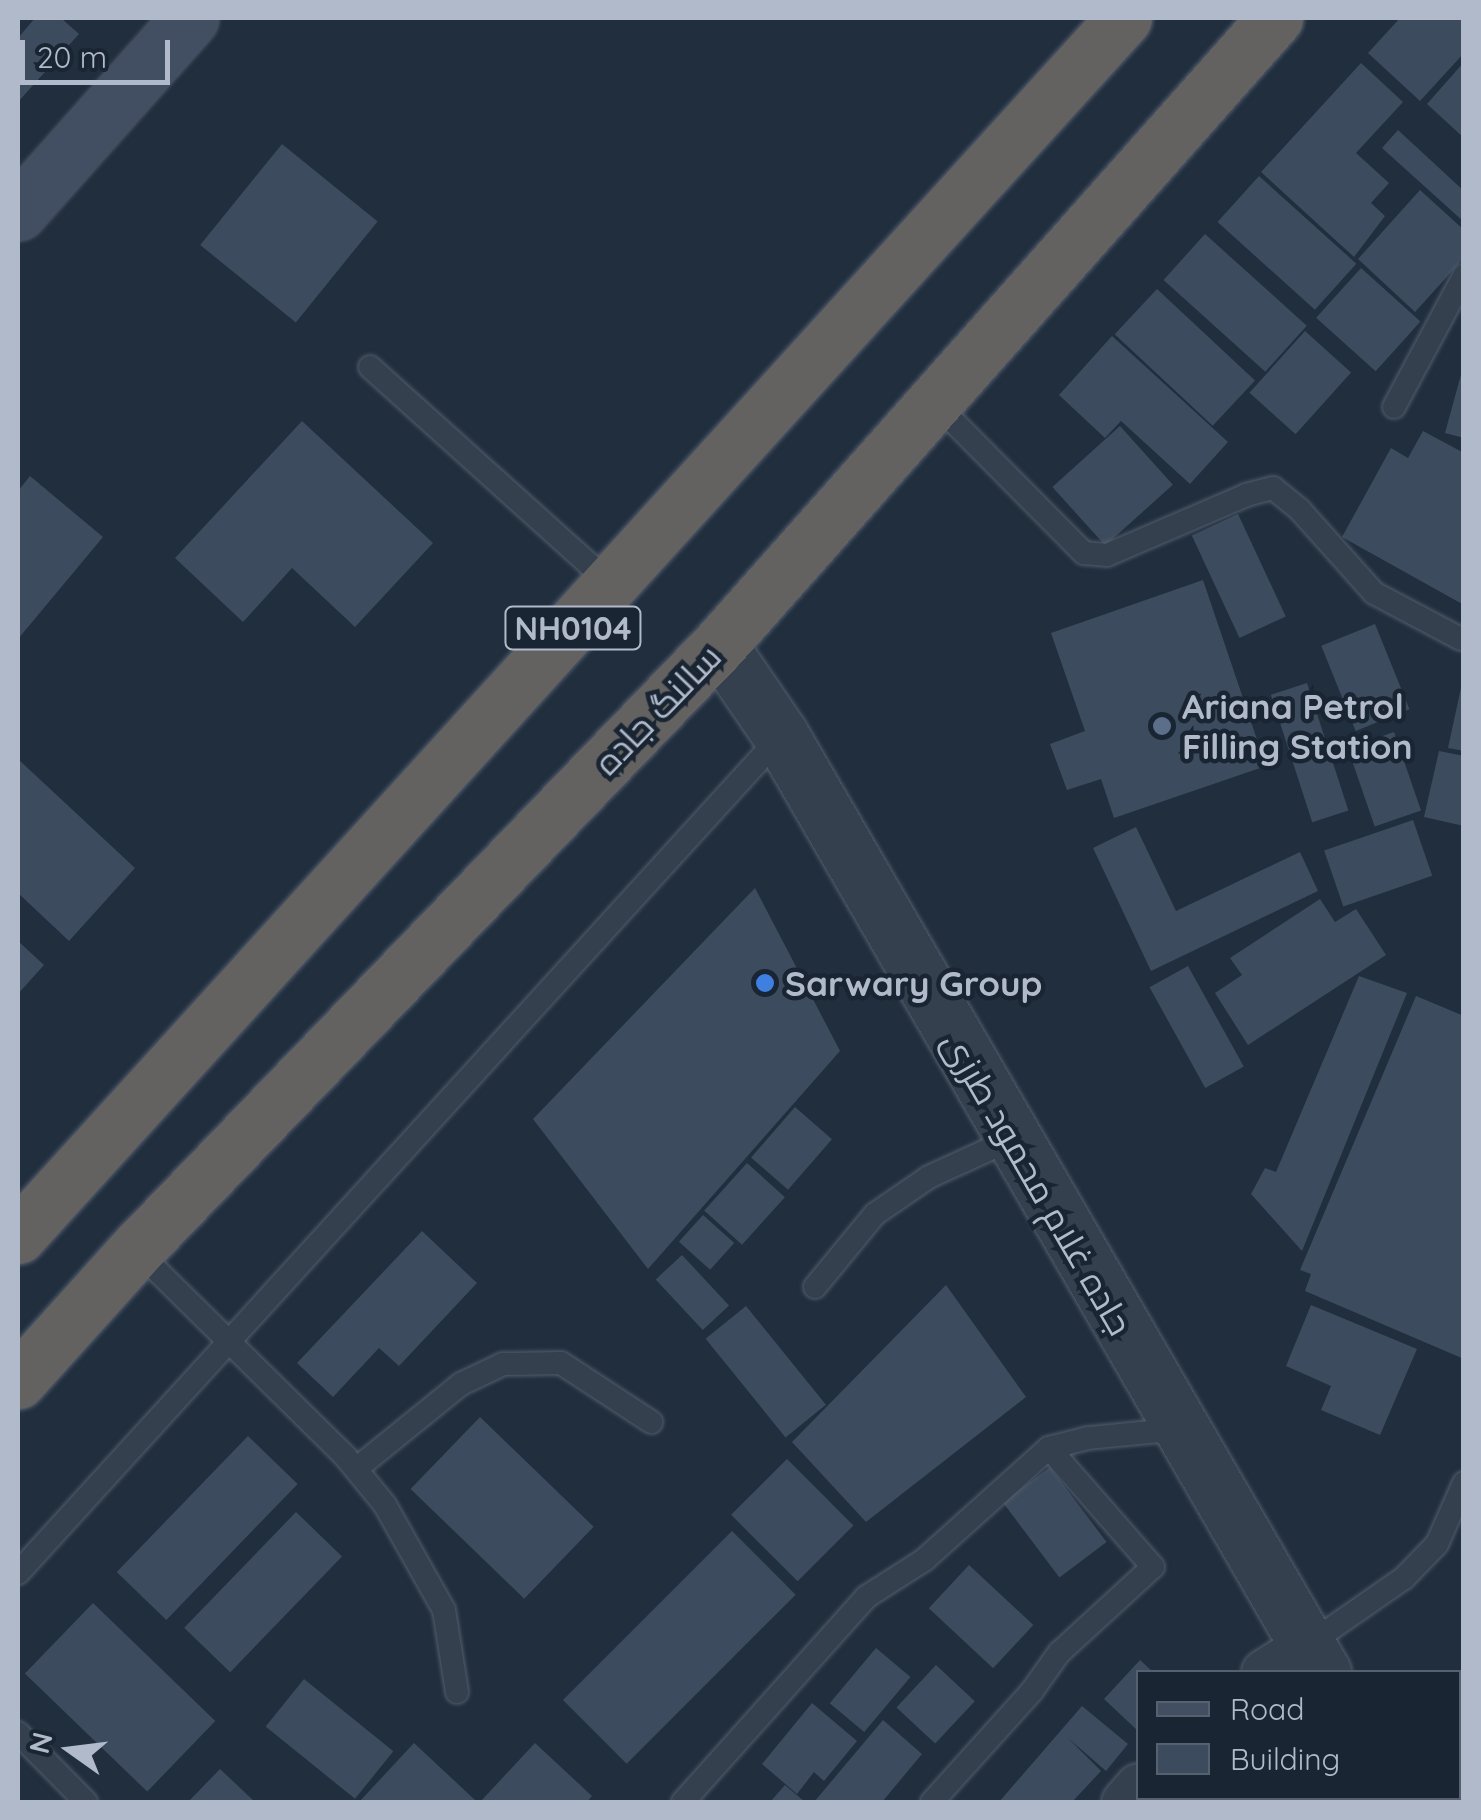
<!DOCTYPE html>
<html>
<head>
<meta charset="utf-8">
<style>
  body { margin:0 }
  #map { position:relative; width:1481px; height:1820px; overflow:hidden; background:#202e3e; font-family:Quicksand,Cairo,sans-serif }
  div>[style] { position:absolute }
  .building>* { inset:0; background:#3c4c5e; transform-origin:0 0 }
  .roads { filter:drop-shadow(0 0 2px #535d6c) drop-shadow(0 0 2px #535d6c) }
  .service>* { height:22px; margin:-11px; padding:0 11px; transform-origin:11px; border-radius:11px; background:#35404e }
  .minor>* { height:45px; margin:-22.5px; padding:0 22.5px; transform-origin:22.5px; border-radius:22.5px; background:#35404e }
  .tertiary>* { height:55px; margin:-27.5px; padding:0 27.5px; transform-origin:27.5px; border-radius:27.5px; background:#35404e }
  .secondary>* { height:55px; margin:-27.5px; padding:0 27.5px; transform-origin:27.5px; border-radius:27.5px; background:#424e62 }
  .trunk>* { height:55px; margin:-27.5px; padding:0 27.5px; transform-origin:27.5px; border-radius:27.5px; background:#646260 }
  .dots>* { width:28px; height:28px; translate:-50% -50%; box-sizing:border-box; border:5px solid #1a2533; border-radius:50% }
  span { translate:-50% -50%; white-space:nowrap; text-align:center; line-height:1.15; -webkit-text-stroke:9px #1a2533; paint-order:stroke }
  .shield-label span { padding:2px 8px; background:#1a2533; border:2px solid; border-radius:8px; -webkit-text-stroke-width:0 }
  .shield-label { font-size:32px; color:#b0baca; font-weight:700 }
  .poi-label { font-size:35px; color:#b0baca; font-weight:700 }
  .left { translate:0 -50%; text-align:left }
  .street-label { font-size:35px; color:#b0baca }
  .frame { position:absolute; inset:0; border:20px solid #b0baca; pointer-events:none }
  .legend { position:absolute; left:1136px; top:1670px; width:325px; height:130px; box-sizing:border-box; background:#1a2533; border:2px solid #56616f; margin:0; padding:12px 18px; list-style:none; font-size:30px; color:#b0baca }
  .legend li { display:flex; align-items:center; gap:20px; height:50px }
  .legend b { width:50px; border:2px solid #56616f }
  .north { position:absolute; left:20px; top:1700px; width:100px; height:100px; -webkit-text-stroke:8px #1a2533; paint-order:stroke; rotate:284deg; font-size:28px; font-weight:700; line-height:40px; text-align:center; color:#b0baca }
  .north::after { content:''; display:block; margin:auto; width:35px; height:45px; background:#b0baca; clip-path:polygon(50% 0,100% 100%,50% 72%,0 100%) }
  .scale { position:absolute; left:20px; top:40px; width:150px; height:45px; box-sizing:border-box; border:5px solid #b0baca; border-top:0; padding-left:12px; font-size:30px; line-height:35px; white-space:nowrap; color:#b0baca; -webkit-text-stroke:8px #1a2533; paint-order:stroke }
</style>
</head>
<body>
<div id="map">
  <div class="building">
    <i style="clip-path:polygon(35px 18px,61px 18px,79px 34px,18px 102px,18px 38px)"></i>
    <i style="clip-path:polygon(1400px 18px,1464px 18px,1464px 53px,1420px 101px,1368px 53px)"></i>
    <i style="clip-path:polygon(1464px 62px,1464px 138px,1427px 104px)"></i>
    <i style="clip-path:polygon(1361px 63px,1403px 102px,1356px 153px,1389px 183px,1371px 203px,1385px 216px,1354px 257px,1261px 172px)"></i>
    <i style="clip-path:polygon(1398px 130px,1464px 191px,1464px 222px,1382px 148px)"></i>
    <i style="left:282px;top:144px;width:123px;height:130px;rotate:39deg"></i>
    <i style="left:1259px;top:176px;width:131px;height:62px;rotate:42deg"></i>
    <i style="clip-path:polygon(1420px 190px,1464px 230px,1464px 258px,1415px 312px,1358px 259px)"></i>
    <i style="left:1205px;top:234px;width:137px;height:62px;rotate:42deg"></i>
    <i style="left:1361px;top:268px;width:80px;height:67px;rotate:42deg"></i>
    <i style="left:1157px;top:289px;width:134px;height:62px;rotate:43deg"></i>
    <i style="left:1305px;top:331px;width:62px;height:83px;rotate:42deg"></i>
    <i style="clip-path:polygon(1112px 336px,1228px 442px,1190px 484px,1121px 421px,1105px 438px,1059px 395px)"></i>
    <i style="clip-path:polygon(1462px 371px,1464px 371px,1464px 438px,1445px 433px)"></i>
    <i style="clip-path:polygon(302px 421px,433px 543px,355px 627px,292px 568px,243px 622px,175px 558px)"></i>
    <i style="left:1120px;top:426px;width:79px;height:91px;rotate:48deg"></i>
    <i style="clip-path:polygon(1423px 431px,1464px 453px,1464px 605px,1342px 537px,1391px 448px,1408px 458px)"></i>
    <i style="clip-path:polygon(30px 476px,103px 537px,18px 639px,18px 491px)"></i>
    <i style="left:1238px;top:514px;width:113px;height:51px;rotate:65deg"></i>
    <i style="clip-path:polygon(1203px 580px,1266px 766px,1114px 818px,1101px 779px,1067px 790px,1050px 744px,1085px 731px,1051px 633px)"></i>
    <i style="left:1375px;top:624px;width:92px;height:58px;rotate:68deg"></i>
    <i style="left:1307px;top:683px;width:134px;height:38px;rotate:72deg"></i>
    <i style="clip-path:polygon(1462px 683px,1464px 683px,1464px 751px,1448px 748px)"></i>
    <i style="left:1394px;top:732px;width:83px;height:49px;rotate:71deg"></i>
    <i style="clip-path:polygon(1439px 751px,1464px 756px,1464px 826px,1424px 817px)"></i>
    <i style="clip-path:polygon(18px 759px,135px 868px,69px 941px,18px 893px)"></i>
    <i style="left:1413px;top:820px;width:59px;height:94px;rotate:71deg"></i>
    <i style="clip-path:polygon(1136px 827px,1176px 911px,1300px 852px,1318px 891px,1151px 971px,1093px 848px)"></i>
    <i style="clip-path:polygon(755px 888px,840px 1051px,648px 1269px,533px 1119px)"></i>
    <i style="clip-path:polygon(1320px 899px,1335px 922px,1356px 909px,1386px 955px,1248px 1045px,1215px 993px,1242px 975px,1230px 958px)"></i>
    <i style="clip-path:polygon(18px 941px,44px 965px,18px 994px)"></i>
    <i style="left:1188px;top:966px;width:115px;height:44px;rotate:61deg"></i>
    <i style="clip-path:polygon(1359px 976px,1407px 993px,1302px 1251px,1251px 1194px,1265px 1168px,1276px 1172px)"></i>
    <i style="clip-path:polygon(1416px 996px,1464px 1016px,1464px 1359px,1305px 1291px,1311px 1274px,1300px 1270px)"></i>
    <i style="left:795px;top:1107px;width:49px;height:67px;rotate:41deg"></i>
    <i style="left:747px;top:1163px;width:51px;height:64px;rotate:42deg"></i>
    <i style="left:703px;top:1215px;width:42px;height:36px;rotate:42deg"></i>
    <i style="clip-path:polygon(422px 1231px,477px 1283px,399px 1366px,379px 1348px,333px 1397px,297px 1363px)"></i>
    <i style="left:682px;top:1255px;width:69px;height:36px;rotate:47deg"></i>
    <i style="clip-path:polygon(946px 1285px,1026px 1397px,866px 1522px,792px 1442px)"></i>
    <i style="clip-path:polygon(1311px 1305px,1417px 1349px,1380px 1435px,1321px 1410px,1331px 1386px,1286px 1366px)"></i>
    <i style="left:746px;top:1306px;width:127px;height:52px;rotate:51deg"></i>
    <i style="left:480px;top:1417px;width:158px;height:100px;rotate:44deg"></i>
    <i style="left:248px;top:1436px;width:69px;height:189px;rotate:44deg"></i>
    <i style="left:787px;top:1459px;width:94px;height:79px;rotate:45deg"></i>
    <i style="left:1050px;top:1467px;width:94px;height:59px;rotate:53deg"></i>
    <i style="left:296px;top:1512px;width:64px;height:161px;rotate:44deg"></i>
    <i style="left:732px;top:1531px;width:90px;height:239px;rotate:45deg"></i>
    <i style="left:969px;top:1565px;width:88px;height:59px;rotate:43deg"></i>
    <i style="left:93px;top:1603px;width:170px;height:98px;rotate:44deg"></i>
    <i style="left:876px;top:1648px;width:45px;height:72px;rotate:40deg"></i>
    <i style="clip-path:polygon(1140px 1660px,1153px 1672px,1138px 1672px,1138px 1731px,1104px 1699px)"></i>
    <i style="left:936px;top:1665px;width:53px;height:58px;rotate:43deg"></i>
    <i style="left:304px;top:1679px;width:115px;height:61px;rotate:39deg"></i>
    <i style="clip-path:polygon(812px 1703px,857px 1741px,824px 1781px,814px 1772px,797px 1794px,762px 1764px)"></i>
    <i style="clip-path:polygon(1082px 1706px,1128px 1744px,1106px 1771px,1068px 1738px,1101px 1771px,1072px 1802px,999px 1802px)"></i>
    <i style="clip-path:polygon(883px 1720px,922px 1754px,882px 1802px,814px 1802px)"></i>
    <i style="clip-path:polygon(414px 1743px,475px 1800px,472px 1802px,359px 1802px)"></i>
    <i style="clip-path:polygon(535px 1743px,592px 1796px,587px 1802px,480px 1802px)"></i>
    <i style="clip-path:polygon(220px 1769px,255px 1802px,188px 1802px)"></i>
    <i style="clip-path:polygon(785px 1785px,805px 1802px,770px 1802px)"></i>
    <i style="clip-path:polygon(1190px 1798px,1235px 1798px,1238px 1802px,1181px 1802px)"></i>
  </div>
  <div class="roads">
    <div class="service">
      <i style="left:370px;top:367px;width:326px;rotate:42deg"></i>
      <i style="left:934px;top:402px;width:213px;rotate:45.2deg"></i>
      <i style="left:1084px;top:553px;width:23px;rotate:5deg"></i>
      <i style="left:1107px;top:555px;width:151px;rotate:-23.3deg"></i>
      <i style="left:1246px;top:495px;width:28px;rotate:-15deg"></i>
      <i style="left:1273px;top:488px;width:33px;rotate:39deg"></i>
      <i style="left:1299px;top:509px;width:113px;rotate:48.2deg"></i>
      <i style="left:1374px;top:593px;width:98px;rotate:27.9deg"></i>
      <i style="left:1394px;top:407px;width:149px;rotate:-61.9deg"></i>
      <i style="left:136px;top:1250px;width:293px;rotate:44.6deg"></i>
      <i style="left:345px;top:1456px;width:63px;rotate:50.8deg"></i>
      <i style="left:385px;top:1505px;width:120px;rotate:60.7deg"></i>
      <i style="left:444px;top:1610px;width:83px;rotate:81deg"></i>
      <i style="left:815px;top:1287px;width:94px;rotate:-50.6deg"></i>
      <i style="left:875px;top:1214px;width:65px;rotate:-34.4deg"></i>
      <i style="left:929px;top:1177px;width:91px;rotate:-24.6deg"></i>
      <i style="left:356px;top:1469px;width:135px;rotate:-39deg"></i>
      <i style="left:461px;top:1384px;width:47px;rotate:-25.5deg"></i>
      <i style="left:503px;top:1364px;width:58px;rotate:-1deg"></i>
      <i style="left:561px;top:1363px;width:108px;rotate:33.2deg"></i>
      <i style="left:18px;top:1573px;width:1131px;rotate:-47.65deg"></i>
      <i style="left:1309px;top:1644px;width:116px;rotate:-34.8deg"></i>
      <i style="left:1404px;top:1578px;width:47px;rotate:-45.9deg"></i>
      <i style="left:1437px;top:1544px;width:67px;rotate:-66.1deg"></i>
      <i style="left:18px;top:1733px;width:97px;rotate:45.4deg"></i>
      <i style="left:683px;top:1802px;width:275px;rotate:-48.2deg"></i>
      <i style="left:866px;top:1597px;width:69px;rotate:-32.5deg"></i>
      <i style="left:924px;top:1560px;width:168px;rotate:-41.9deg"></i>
      <i style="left:1049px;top:1448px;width:40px;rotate:-14.4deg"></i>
      <i style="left:1088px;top:1438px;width:92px;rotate:-5.6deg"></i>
      <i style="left:932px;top:1802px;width:149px;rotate:-48deg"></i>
      <i style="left:1032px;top:1691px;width:47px;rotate:-54.6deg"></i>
      <i style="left:1059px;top:1653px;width:127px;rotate:-42.5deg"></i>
      <i style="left:1153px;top:1567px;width:158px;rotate:-131.2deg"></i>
    </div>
    <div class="minor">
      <i style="left:1264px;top:1672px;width:53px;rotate:-31.9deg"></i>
      <i style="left:1124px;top:1802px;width:21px;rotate:-49deg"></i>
    </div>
    <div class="tertiary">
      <i style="left:719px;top:645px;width:110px;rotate:55.7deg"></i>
      <i style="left:781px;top:736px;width:1082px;rotate:59.93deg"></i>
      <i style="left:1387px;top:1798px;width:5px;rotate:53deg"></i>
    </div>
    <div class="secondary">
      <i style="left:18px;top:212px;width:259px;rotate:-48.4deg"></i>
    </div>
    <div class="trunk">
      <i style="left:18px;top:1236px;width:1645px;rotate:-47.76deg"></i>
      <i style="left:18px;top:1381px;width:176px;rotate:-48deg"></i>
      <i style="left:136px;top:1250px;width:840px;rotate:-46.06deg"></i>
      <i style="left:719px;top:645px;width:838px;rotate:-48.43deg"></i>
    </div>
  </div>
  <div class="dots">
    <i style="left:1162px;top:726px;background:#5c6f8a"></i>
    <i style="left:765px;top:983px;background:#3f7fe0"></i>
  </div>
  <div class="shield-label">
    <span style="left:573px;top:628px">NH0104</span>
  </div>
  <div class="poi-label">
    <span class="left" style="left:1182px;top:726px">Ariana Petrol<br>Filling Station</span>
    <span class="left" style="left:785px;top:983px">Sarwary Group</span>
  </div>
  <div class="street-label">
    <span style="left:657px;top:709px;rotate:-46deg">سالنگ جاده</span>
    <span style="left:1038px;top:1183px;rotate:60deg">جاده غلام‌ محمود طرزی</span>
  </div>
  <div class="frame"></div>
  <ul class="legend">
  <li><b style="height:12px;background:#424e62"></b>Road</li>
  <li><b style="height:28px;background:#3c4c5e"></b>Building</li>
  </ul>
  <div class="north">N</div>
  <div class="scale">20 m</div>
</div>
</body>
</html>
